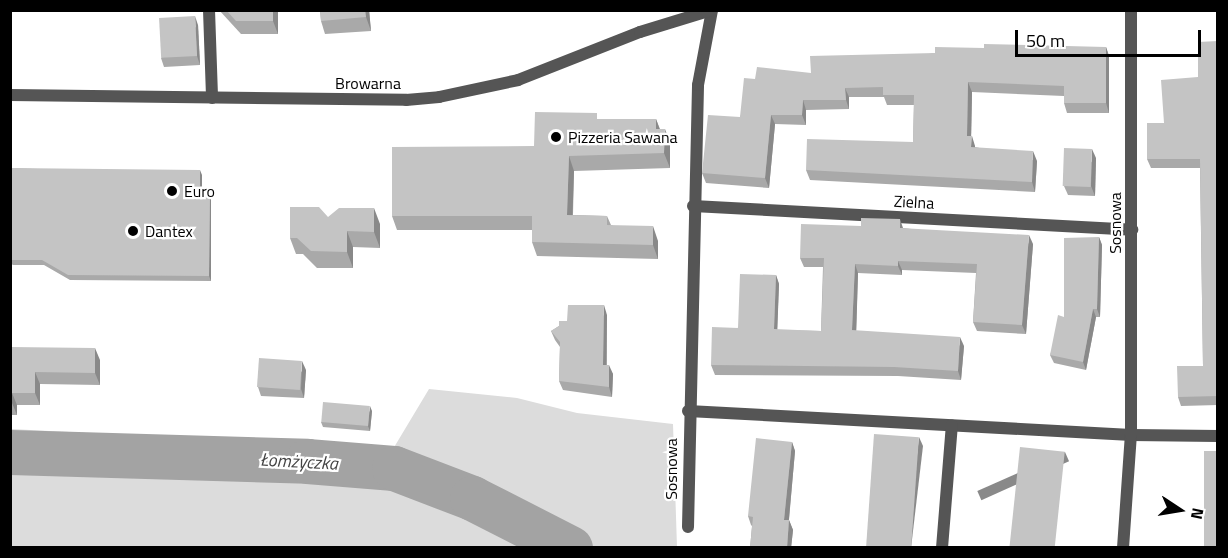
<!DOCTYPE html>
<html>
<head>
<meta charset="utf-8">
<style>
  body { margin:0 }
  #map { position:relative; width:1228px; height:558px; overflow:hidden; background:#fff; font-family:"Titillium Web",sans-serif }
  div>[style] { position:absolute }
  .green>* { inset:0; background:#dcdcdc }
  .river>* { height:45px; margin:-22.5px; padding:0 22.5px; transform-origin:22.5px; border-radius:22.5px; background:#a3a3a3 }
  .service>* { height:12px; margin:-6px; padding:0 6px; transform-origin:6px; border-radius:6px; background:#555 }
  .minor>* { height:12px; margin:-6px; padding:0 6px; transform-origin:6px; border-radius:6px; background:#555 }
  .tertiary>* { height:12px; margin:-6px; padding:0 6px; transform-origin:6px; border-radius:6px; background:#555 }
  .wall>* { inset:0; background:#a9a9a9 }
  .shaded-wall>* { inset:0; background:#898989; transform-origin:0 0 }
  .building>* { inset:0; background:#c4c4c4; transform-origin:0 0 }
  .dots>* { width:16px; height:16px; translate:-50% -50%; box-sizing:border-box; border:3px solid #fff; border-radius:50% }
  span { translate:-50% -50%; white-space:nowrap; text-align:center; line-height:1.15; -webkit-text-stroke:4.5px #fff; paint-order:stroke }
  .street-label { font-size:16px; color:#000 }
  .poi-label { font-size:16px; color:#000 }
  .left { translate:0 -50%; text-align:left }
  .water-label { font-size:18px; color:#444; font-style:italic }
  .frame { position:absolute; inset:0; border:12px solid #000; pointer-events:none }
  .north { position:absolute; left:1150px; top:480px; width:60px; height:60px; -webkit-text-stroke:4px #fff; paint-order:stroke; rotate:102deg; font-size:16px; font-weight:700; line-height:24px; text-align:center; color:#000 }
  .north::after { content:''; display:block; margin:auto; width:21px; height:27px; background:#000; clip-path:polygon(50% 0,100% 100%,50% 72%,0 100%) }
  .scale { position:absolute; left:1015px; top:30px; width:186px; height:27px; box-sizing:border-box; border:3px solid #000; border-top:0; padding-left:8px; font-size:18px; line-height:21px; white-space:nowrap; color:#000; -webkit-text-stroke:4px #fff; paint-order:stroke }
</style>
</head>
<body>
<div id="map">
  <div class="green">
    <i style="clip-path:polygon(429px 389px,517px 398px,577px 413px,673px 424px,677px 547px,11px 547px,11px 429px,393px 449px)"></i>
  </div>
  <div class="river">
    <i style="left:10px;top:452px;width:297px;rotate:1.7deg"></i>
    <i style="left:307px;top:461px;width:87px;rotate:4.6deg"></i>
    <i style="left:394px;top:468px;width:84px;rotate:21deg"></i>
    <i style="left:472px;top:498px;width:110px;rotate:27deg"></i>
  </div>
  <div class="service">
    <i style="left:209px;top:10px;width:88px;rotate:88deg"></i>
  </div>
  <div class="minor">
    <i style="left:693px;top:206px;width:440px;rotate:3.1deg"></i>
    <i style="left:688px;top:411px;width:444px;rotate:3.1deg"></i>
    <i style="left:1131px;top:435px;width:87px;rotate:0.7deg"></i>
    <i style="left:688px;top:527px;width:442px;rotate:-88.7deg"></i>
    <i style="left:698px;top:85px;width:76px;rotate:-79.4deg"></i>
    <i style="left:942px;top:548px;width:123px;rotate:-85.4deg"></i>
    <i style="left:1123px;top:548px;width:113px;rotate:-86deg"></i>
    <i style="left:1131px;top:435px;width:425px;rotate:-90deg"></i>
  </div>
  <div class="tertiary">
    <i style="left:10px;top:95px;width:396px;rotate:0.7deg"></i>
    <i style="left:406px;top:100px;width:33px;rotate:-5deg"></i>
    <i style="left:439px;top:97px;width:81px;rotate:-12.1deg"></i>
    <i style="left:518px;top:80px;width:131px;rotate:-21.5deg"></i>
    <i style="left:640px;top:32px;width:75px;rotate:-17deg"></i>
  </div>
  <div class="wall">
    <i style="clip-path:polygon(219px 10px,278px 10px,278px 34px,241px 34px)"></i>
    <i style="clip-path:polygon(320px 10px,369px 10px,371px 31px,325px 34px,321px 21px)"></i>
    <i style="clip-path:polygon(198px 25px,200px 65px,164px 67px,161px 58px)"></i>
    <i style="clip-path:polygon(1218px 41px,1218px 405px,1181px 406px,1178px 397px,1203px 366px,1200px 168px,1151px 168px,1147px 159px,1164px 123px,1198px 77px)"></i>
    <i style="clip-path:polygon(1106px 47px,1109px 56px,1109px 113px,1067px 113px,1064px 103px,1064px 96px,972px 92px,971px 136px,975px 147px,1037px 161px,1035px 192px,810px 180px,806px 170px,913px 142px,914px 105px,887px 105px,884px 97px,849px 97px,849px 109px,806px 110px,806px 125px,775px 124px,769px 188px,706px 183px,702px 173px,740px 117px,755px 79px,811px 73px,935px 53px,984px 48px)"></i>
    <i style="clip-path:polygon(599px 119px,656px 119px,660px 129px,670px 143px,670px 168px,574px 171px,573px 215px,607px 216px,611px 225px,658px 241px,658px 259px,537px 256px,532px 242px,532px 230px,397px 230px,392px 216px,534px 146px)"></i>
    <i style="clip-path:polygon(1096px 158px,1095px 196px,1068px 195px,1064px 186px)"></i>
    <i style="clip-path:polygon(10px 168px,202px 175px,202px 192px,210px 193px,211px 198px,211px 281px,70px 280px,44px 265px,13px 265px,10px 263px)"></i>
    <i style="clip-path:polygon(328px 217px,380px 224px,380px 248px,353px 247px,353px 268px,317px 268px,303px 254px,296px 254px,290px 238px)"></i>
    <i style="clip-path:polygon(903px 228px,1033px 244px,1026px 334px,977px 331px,973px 322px,976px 273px,902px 270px,902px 275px,858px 273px,856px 331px,964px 346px,961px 380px,898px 376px,715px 375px,711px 365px,776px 275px,779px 284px,777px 330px,821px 331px,823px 267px,804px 267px,800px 258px)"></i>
    <i style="clip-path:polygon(1099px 237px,1102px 245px,1100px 317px,1096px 317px,1086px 370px,1054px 363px,1050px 355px,1064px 317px)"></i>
    <i style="clip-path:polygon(607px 315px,607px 365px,613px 374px,612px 397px,563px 390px,559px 381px,560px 347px,555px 340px,551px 331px,567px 321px)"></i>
    <i style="clip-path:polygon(10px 347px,100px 360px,100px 385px,40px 384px,40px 405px,17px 405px,17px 415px,10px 415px)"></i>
    <i style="clip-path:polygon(306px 370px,304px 398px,261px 396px,258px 387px)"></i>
    <i style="clip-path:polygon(372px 411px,370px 431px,323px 427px,321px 422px)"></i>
    <i style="clip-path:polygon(792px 442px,795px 451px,789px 520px,793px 530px,791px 548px,750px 548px,752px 526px,751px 525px,748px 516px)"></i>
  </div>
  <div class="shaded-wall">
    <i style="clip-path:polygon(273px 10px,278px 10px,278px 34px,273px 21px)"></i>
    <i style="clip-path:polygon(365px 10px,369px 10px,371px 31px,366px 17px)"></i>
    <i style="clip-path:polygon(195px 16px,198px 25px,200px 65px,197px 56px)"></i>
    <i style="clip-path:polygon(1106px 47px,1109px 56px,1109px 113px,1106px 103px)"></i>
    <i style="clip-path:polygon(968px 82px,972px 92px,971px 145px,967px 136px)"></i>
    <i style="clip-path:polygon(845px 88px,849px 97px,849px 109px,846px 100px)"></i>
    <i style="clip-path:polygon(803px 100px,806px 110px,806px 125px,802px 115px)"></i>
    <i style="clip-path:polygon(771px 115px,775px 124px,769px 188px,765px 178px)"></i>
    <i style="clip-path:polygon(656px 119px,661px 133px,656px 129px)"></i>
    <i style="clip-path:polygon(665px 129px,670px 143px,670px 168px,664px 153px)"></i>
    <i style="clip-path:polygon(972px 136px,975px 146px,975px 157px,971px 147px)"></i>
    <i style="clip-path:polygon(1092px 149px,1096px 158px,1095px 196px,1091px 186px)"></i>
    <i style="clip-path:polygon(1033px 151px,1037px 161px,1035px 192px,1032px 182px)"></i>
    <i style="clip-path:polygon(569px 156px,574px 171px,572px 229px,567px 215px)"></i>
    <i style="clip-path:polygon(200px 170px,202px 175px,202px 197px,200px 192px)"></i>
    <i style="clip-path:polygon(210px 193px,211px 198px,211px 281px,209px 276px)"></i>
    <i style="clip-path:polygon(374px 208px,380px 224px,380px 248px,374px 232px)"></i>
    <i style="clip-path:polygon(900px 219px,903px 228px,900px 228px)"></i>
    <i style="clip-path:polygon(653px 226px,658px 241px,658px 259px,653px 245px)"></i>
    <i style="clip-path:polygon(347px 231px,353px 247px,353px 268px,347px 252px)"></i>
    <i style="clip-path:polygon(1029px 235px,1033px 244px,1026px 334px,1022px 325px)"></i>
    <i style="clip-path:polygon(1099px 237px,1102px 245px,1100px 317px,1097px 309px)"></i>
    <i style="clip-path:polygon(898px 261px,902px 270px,902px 275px,898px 266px)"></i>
    <i style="clip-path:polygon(855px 264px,858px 273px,856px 340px,852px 330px)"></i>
    <i style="clip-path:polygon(776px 275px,779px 284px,777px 339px,774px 329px)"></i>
    <i style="clip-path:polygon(604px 305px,607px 315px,606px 374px,603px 365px)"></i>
    <i style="clip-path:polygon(1093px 309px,1096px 317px,1086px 370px,1083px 362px)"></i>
    <i style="clip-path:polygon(960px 337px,964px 346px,961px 380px,958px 371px)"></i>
    <i style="clip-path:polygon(95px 348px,100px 360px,100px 385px,95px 373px)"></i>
    <i style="clip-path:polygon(302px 361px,306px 370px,304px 398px,301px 389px)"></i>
    <i style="clip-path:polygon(609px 365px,613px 374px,612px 397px,609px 387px)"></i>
    <i style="clip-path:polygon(35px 372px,40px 384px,40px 405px,35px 393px)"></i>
    <i style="clip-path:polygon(12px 393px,17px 405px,17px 415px,12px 403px)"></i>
    <i style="clip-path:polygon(370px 406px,372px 411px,370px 431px,368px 426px)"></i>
    <i style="clip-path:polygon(919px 437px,923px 446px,911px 548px,907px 548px)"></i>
    <i style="clip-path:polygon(792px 442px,795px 451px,788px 529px,784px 520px)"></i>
    <i style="left:1065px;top:452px;width:10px;height:96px;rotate:66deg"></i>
    <i style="clip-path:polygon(789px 520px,793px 530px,791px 548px,787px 548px)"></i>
  </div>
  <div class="building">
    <i style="clip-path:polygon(226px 10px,273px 10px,273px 21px,236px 21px)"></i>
    <i style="clip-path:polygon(320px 10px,365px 10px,366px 17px,321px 21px)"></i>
    <i style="left:195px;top:16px;width:40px;height:36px;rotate:87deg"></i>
    <i style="clip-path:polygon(1218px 41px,1218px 396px,1178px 397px,1177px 366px,1203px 366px,1200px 159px,1147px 159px,1147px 123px,1164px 123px,1161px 80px,1198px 77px,1198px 42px)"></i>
    <i style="clip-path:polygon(984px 44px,1106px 47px,1106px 103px,1064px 103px,1064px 86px,968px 82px,967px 136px,972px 136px,971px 147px,1033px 151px,1032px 182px,806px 170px,807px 139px,913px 142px,914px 95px,883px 95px,883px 87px,845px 88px,846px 100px,803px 100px,802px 115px,771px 115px,765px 178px,702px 173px,708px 115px,740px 117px,744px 78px,755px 79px,757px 67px,811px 73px,810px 56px,935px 53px,935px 47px,984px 48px)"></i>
    <i style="clip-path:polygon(535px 112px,597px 113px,597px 119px,656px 119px,656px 129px,665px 129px,664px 153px,569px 156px,567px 215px,607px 216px,607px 225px,653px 226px,653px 245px,532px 242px,532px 216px,392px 216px,392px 147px,534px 146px)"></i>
    <i style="left:1064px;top:148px;width:28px;height:38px;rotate:2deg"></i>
    <i style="clip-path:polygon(10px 168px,200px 170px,200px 192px,210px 193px,209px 276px,68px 275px,42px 260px,11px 260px)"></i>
    <i style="clip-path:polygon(290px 207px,319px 207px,328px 217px,339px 208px,374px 208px,374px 232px,347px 231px,347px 252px,311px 251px,297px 238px,290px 238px)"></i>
    <i style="clip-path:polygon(861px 218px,900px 219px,900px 228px,1029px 235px,1022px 325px,973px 322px,977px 264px,898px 261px,898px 266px,855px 264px,852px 330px,960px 337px,958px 371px,894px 367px,711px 365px,712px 327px,738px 328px,740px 274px,776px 275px,774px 329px,821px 331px,824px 258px,800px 258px,801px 224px,861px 226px)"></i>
    <i style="clip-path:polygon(1099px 237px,1097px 309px,1093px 309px,1083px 362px,1050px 355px,1058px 315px,1064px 317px,1064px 238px)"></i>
    <i style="clip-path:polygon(568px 305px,604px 305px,603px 365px,609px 365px,609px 387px,559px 381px,560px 342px,551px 331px,559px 326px,559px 321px,567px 321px)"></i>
    <i style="clip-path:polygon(10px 347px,95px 348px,95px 373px,35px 372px,35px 393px,12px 393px,12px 403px,10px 403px)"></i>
    <i style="left:259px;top:358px;width:43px;height:29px;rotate:4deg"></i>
    <i style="left:323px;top:402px;width:47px;height:20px;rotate:5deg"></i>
    <i style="left:874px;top:434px;width:45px;height:115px;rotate:4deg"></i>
    <i style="clip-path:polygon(756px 438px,792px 442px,784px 520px,789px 520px,787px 548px,750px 548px,753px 517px,748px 516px)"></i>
    <i style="left:1020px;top:447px;width:45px;height:101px;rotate:6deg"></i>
    <i style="left:1218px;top:451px;width:97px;height:14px;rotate:90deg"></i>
  </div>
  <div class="dots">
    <i style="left:556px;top:137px;background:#000"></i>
    <i style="left:172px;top:191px;background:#000"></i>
    <i style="left:133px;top:231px;background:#000"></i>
  </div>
  <div class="street-label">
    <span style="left:368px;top:83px">Browarna</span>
    <span style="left:914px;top:202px;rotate:3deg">Zielna</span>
    <span style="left:1115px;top:223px;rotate:-90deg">Sosnowa</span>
    <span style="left:671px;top:469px;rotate:-90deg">Sosnowa</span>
  </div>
  <div class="poi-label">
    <span class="left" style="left:568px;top:137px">Pizzeria Sawana</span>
    <span class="left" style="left:184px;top:191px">Euro</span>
    <span class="left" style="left:145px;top:231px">Dantex</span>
  </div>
  <div class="water-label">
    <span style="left:299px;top:462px;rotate:3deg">Łomżyczka</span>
  </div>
  <div class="frame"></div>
  <div class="north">N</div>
  <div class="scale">50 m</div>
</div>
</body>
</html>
